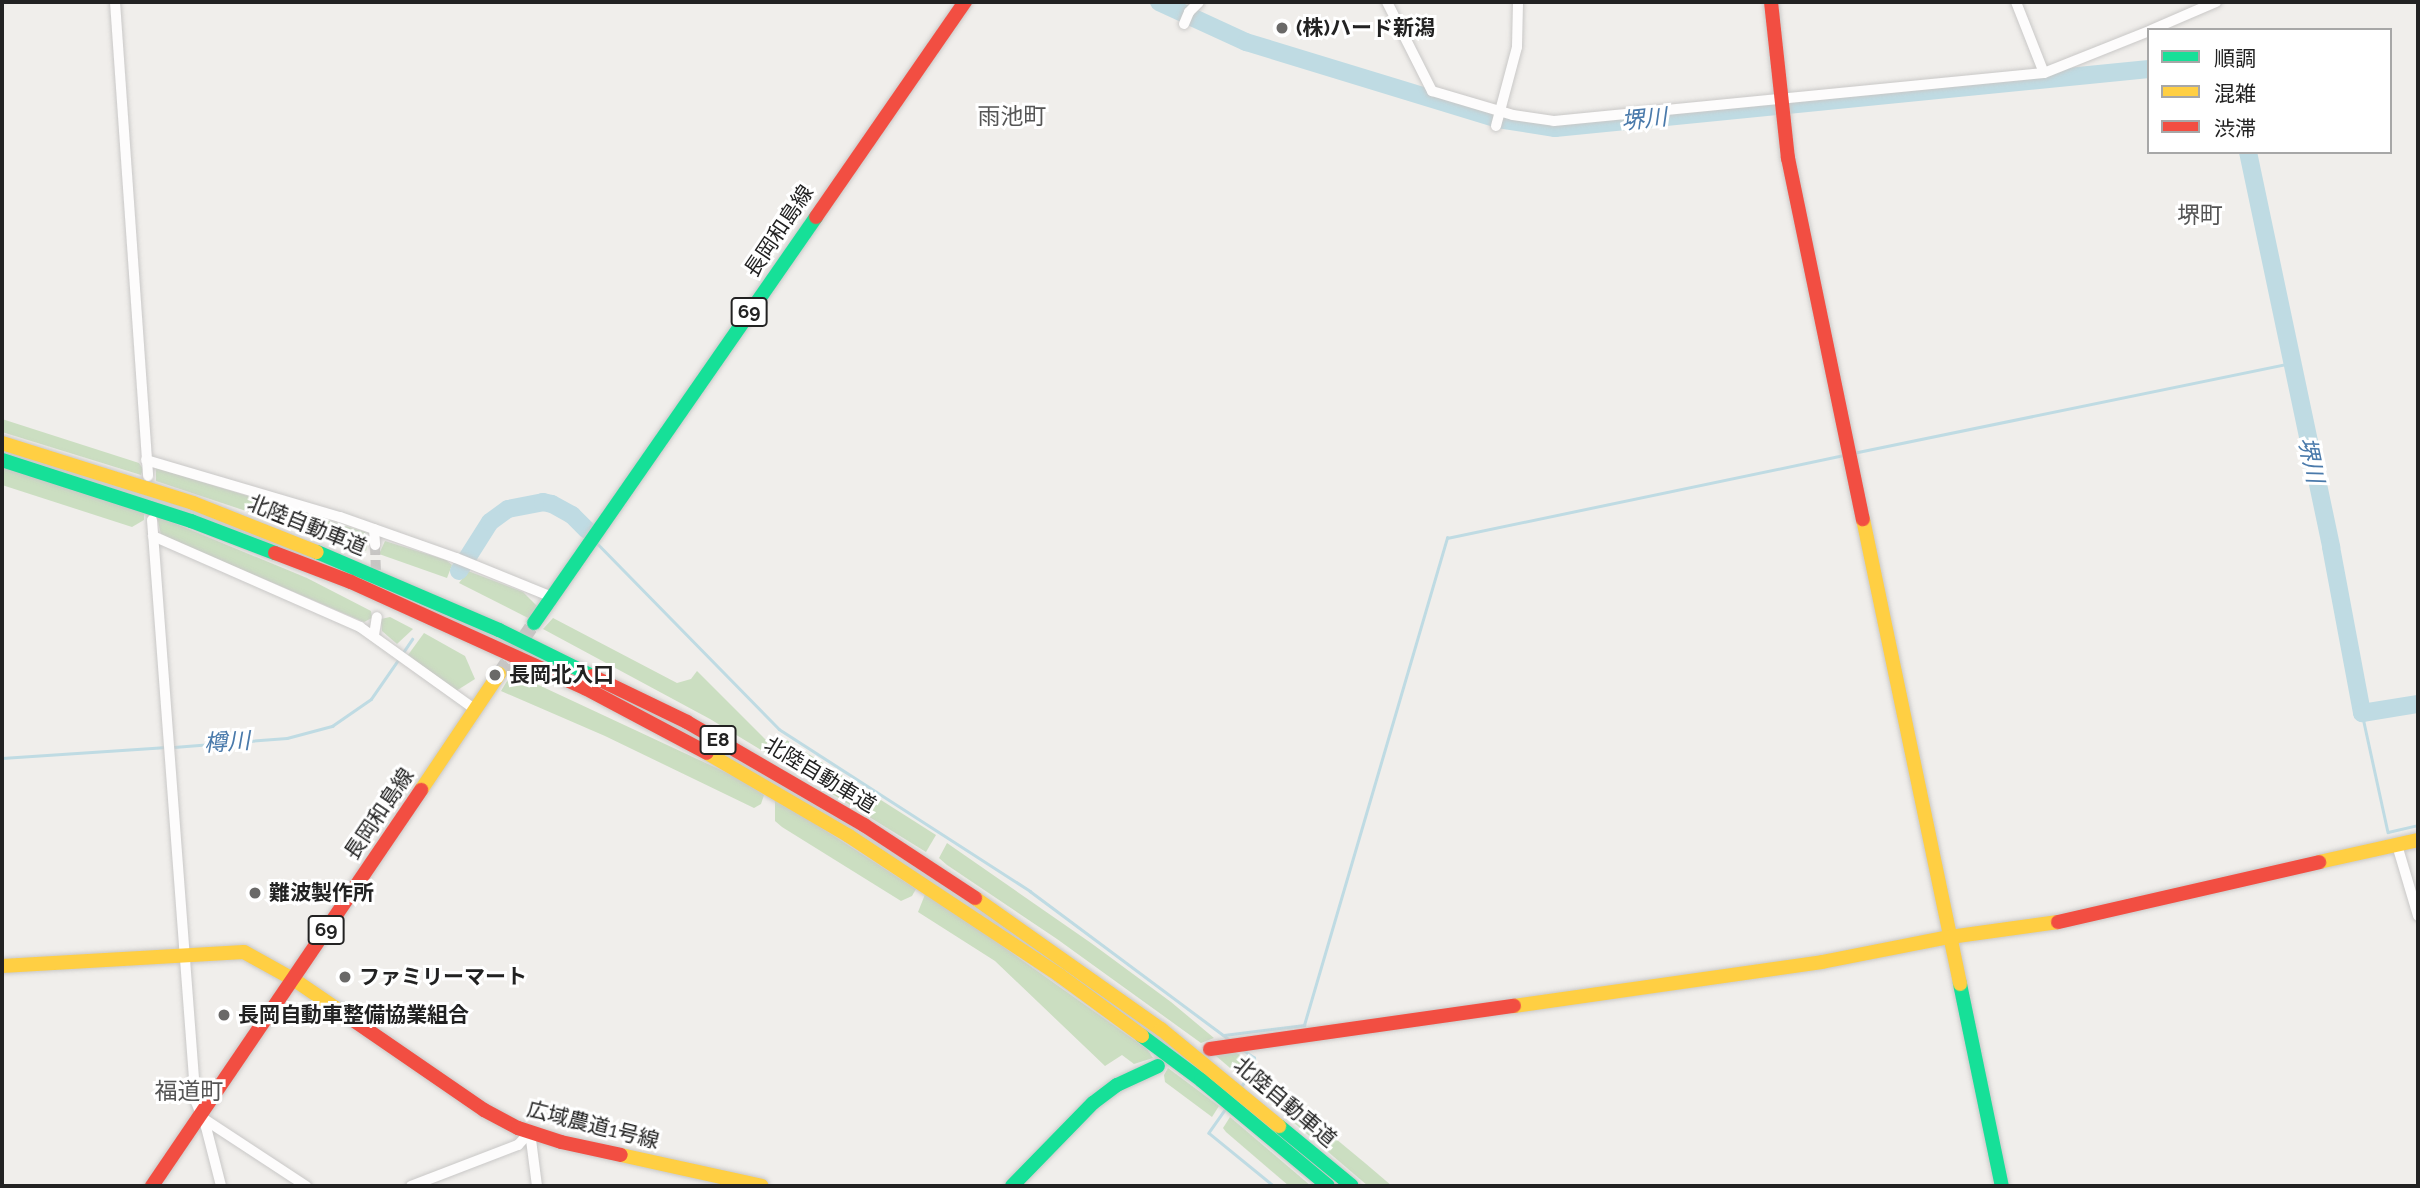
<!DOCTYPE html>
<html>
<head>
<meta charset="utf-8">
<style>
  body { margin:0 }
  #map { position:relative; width:2420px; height:1188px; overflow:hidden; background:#f0eeeb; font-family:Raleway,"Noto Sans JP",sans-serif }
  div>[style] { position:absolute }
  .forest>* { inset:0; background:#cbdec1 }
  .stream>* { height:2.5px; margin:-1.25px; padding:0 1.25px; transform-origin:1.25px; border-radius:1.25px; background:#bfdbe3 }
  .river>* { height:18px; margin:-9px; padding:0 9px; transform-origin:9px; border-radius:9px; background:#bfdbe3 }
  .street-tunnel>* { height:10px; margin-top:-5px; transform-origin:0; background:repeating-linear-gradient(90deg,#c7c5c3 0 10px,transparent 0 15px) }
  .primary-tunnel>* { height:14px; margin-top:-7px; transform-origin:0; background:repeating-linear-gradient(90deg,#c7c5c3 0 14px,transparent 0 21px) }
  .roads { filter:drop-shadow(0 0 2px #c9c8c7) drop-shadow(0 0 2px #c9c8c7) }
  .street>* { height:10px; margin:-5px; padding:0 5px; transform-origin:5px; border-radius:5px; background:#fdfcfc }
  .fast>* { height:14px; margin:-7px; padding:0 7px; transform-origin:7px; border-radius:7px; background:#16e098 }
  .slow>* { height:14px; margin:-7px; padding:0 7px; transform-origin:7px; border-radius:7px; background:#ffcf43 }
  .jam>* { height:14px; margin:-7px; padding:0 7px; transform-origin:7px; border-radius:7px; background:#f24e42 }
  .dots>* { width:19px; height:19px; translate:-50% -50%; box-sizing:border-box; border:4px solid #fff; border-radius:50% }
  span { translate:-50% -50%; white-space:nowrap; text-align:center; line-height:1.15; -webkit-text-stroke:6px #fff; paint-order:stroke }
  .shield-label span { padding:2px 5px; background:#fff; border:2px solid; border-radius:5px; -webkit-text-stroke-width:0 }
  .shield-label { font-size:19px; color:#222; font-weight:700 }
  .poi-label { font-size:21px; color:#222; font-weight:700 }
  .left { translate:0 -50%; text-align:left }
  .street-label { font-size:21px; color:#222 }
  .neighbourhood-label { font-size:23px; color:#555 }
  .water-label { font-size:23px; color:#4a7aab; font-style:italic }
  .frame { position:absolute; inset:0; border:4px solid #222; pointer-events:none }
  .legend { position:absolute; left:2147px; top:28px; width:245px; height:126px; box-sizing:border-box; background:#fff; border:2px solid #a7a7a7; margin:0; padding:9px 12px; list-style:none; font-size:21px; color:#222 }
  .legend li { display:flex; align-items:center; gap:14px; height:35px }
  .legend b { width:35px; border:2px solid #a7a7a7 }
</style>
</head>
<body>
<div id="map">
  <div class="forest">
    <i style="clip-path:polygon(2px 419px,139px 463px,143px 469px,141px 475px,2px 432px)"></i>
    <i style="clip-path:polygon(2px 467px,144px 512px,144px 520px,132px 527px,2px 485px)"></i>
    <i style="clip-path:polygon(156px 468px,365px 532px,369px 539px,366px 551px,156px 481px)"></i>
    <i style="clip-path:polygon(157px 516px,307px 578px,371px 611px,372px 618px,364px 622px,161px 535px)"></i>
    <i style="clip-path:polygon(385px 541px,446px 560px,452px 565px,447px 578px,379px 554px)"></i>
    <i style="clip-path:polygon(468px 571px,523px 592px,537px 606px,530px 619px,459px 583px)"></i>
    <i style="clip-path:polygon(390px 617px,413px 629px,397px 644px,382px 631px,381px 619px)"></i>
    <i style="clip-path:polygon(553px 618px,677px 683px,691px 679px,697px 671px,767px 741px,766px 753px,710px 719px,543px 629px)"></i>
    <i style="clip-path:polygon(424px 633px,465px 656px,475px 679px,456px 691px,408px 655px)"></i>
    <i style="clip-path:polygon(515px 674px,740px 779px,764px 795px,761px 804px,754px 808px,605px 736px,501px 691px,510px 676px)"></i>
    <i style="clip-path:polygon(785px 739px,936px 835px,926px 852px,772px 757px,775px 746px)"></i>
    <i style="clip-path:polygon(775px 798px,916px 889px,912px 896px,901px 901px,782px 827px,775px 821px)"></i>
    <i style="clip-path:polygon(947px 843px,1091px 943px,1171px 1002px,1214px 1038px,1201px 1043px,1057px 939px,947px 865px,939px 858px)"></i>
    <i style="clip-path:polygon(926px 892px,1147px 1049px,1153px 1058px,1134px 1064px,1122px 1055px,1105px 1066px,995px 961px,918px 912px)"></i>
    <i style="clip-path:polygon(1231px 1050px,1249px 1060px,1252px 1067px,1244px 1080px,1215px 1055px)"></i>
    <i style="clip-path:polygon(1168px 1068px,1219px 1106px,1212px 1117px,1165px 1082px,1164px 1075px)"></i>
    <i style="clip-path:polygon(1259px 1075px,1365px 1163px,1392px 1186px,1368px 1186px,1251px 1086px)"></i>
    <i style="clip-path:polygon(1230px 1117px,1311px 1186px,1289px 1186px,1226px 1132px,1223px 1128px)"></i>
  </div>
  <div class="stream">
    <i style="left:1853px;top:453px;width:448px;rotate:-11.6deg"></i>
    <i style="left:597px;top:543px;width:260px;rotate:45.6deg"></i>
    <i style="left:779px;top:729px;width:299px;rotate:32.8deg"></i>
    <i style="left:1030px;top:891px;width:249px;rotate:36.7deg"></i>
    <i style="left:402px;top:654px;width:18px;rotate:-56deg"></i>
    <i style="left:2362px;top:713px;width:122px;rotate:77.7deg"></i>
    <i style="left:2388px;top:832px;width:31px;rotate:-13deg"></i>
    <i style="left:174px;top:747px;width:113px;rotate:-4.6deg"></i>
    <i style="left:287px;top:738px;width:47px;rotate:-14.9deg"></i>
    <i style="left:332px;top:726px;width:47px;rotate:-34.7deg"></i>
    <i style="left:371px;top:699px;width:47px;rotate:-55.3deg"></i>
    <i style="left:2px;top:758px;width:165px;rotate:-3.8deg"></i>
    <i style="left:1224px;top:1035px;width:81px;rotate:-7.1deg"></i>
    <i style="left:1304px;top:1025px;width:508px;rotate:-73.64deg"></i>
    <i style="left:1447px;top:538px;width:405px;rotate:-11.8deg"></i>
    <i style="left:1241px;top:1087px;width:26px;rotate:-58deg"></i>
    <i style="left:1255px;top:1065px;width:7px;rotate:-98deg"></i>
    <i style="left:1254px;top:1058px;width:12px;rotate:-145deg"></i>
    <i style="left:1225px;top:1110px;width:28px;rotate:125deg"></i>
    <i style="left:1209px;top:1133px;width:84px;rotate:39.2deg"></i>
  </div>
  <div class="river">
    <i style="left:1159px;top:2px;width:96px;rotate:24.7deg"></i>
    <i style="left:1246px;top:42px;width:264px;rotate:17deg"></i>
    <i style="left:1498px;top:119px;width:58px;rotate:9deg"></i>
    <i style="left:1555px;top:128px;width:597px;rotate:-5.67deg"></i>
    <i style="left:2248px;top:152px;width:404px;rotate:78.1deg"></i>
    <i style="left:2331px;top:547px;width:169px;rotate:79.4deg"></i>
    <i style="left:2362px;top:713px;width:57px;rotate:-9.1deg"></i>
    <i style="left:459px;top:571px;width:58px;rotate:-57.7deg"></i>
    <i style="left:490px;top:522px;width:22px;rotate:-36deg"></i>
    <i style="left:508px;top:509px;width:36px;rotate:-11deg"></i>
    <i style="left:543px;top:502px;width:9px;rotate:13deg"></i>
    <i style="left:552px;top:504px;width:23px;rotate:29deg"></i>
    <i style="left:572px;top:515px;width:21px;rotate:45deg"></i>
  </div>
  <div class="street-tunnel">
    <i style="left:375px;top:545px;width:33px;rotate:88deg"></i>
  </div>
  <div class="primary-tunnel">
    <i style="left:499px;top:674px;width:62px;rotate:-55.5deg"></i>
  </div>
  <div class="roads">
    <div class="street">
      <i style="left:115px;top:2px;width:475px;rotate:86deg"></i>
      <i style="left:1387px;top:2px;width:100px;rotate:63.2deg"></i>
      <i style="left:1432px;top:91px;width:84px;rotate:16.5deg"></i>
      <i style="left:1513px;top:115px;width:41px;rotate:8.3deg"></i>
      <i style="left:1554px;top:121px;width:492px;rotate:-5.6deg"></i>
      <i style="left:2044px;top:73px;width:113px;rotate:-21.8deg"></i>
      <i style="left:2016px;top:2px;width:76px;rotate:68.5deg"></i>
      <i style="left:1184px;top:24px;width:13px;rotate:-67deg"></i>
      <i style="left:1189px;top:12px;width:14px;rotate:-45deg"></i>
      <i style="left:2151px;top:30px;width:71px;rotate:-23.3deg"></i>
      <i style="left:1496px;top:126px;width:82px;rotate:-75.1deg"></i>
      <i style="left:1517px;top:47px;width:45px;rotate:-88.7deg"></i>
      <i style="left:146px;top:460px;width:202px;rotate:16.4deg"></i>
      <i style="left:340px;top:517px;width:123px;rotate:19.5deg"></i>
      <i style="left:456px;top:558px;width:104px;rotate:22.1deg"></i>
      <i style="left:152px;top:520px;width:561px;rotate:85.7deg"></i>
      <i style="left:194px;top:1079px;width:23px;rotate:85deg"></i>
      <i style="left:196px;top:1102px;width:27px;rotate:68deg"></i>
      <i style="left:206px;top:1127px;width:61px;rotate:75.7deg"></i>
      <i style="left:374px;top:529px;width:16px;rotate:86deg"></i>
      <i style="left:153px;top:536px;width:226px;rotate:23.7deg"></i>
      <i style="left:360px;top:627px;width:143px;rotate:35.6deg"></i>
      <i style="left:374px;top:635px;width:18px;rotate:-81deg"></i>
      <i style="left:2397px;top:845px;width:74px;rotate:73.5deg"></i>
      <i style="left:201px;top:1117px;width:126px;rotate:33.3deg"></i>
      <i style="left:411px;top:1186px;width:115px;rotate:-21deg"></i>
      <i style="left:518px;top:1145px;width:18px;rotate:-47deg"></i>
      <i style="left:530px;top:1132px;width:54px;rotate:82.6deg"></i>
    </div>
    <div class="fast">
      <i style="left:2px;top:460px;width:199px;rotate:17.9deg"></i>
      <i style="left:191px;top:521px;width:90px;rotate:20.9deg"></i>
      <i style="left:317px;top:552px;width:198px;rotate:23.2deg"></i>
      <i style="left:499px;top:630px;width:104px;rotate:26.3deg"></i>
      <i style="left:534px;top:623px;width:494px;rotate:-55.2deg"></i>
      <i style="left:1960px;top:984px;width:206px;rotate:78.3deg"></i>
      <i style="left:1142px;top:1036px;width:74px;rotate:36.7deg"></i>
      <i style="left:1201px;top:1080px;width:165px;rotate:39.8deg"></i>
      <i style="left:1279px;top:1126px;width:94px;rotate:39.4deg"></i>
      <i style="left:1012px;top:1186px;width:116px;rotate:-45.7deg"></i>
      <i style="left:1093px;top:1103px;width:30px;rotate:-37deg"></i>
      <i style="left:1117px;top:1085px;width:45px;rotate:-24.9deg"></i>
    </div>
    <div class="slow">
      <i style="left:2px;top:443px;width:200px;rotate:17.4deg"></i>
      <i style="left:193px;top:503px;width:133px;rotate:21.6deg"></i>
      <i style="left:1863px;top:519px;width:475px;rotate:78.2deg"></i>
      <i style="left:707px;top:753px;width:164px;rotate:30.3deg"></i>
      <i style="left:849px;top:836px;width:252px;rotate:33.5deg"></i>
      <i style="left:1059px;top:975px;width:103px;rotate:36.3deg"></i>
      <i style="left:421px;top:790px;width:140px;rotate:-56.1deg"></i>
      <i style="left:2319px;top:862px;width:101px;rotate:-12.5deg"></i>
      <i style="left:975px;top:898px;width:228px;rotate:35.2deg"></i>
      <i style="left:1161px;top:1029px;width:153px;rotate:39.4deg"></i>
      <i style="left:2px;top:966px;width:242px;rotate:-3.3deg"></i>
      <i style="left:244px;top:952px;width:56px;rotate:28.9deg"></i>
      <i style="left:293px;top:979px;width:73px;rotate:34.3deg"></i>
      <i style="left:1514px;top:1006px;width:311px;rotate:-8.1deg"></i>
      <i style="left:1822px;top:962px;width:130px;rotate:-11.1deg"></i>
      <i style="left:1950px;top:937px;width:109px;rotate:-7.9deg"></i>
      <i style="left:621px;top:1155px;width:144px;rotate:12.4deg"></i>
    </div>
    <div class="jam">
      <i style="left:1771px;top:2px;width:157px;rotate:83.8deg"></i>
      <i style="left:1788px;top:158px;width:369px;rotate:78.3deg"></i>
      <i style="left:816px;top:217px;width:262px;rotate:-55.3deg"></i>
      <i style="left:275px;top:553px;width:81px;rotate:20.9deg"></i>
      <i style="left:351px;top:582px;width:257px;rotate:24.4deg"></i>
      <i style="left:585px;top:688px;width:138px;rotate:28deg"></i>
      <i style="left:592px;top:676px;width:106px;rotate:25.8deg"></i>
      <i style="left:687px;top:722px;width:205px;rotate:30.2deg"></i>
      <i style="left:864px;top:825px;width:133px;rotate:33.3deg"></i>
      <i style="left:2058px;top:922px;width:268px;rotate:-12.9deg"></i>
      <i style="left:353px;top:1020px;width:159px;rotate:34.5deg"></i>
      <i style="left:484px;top:1110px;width:38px;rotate:28deg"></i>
      <i style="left:518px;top:1128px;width:45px;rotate:18deg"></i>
      <i style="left:561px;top:1142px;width:61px;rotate:12.2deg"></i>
      <i style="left:1210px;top:1049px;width:307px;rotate:-8.1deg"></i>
      <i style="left:152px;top:1186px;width:479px;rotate:-55.8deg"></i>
    </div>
  </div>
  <div class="dots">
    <i style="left:1282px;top:28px;background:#6a6968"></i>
    <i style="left:495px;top:675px;background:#6a6968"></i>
    <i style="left:255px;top:893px;background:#6a6968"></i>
    <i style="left:345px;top:977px;background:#6a6968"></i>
    <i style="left:224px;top:1015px;background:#6a6968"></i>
  </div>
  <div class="shield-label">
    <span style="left:749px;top:312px">69</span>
    <span style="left:718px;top:740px">E8</span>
    <span style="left:326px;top:930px">69</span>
  </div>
  <div class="poi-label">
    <span class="left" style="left:1296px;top:28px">(株)ハード新潟</span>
    <span class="left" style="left:509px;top:675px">長岡北入口</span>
    <span class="left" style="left:269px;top:893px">難波製作所</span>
    <span class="left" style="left:359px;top:977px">ファミリーマート</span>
    <span class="left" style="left:238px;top:1015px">長岡自動車整備協業組合</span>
  </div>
  <div class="street-label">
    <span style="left:779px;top:231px;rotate:-56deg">長岡和島線</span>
    <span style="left:307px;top:525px;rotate:22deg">北陸自動車道</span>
    <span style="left:820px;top:775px;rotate:31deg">北陸自動車道</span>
    <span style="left:379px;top:814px;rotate:-56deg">長岡和島線</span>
    <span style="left:1285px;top:1102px;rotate:40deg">北陸自動車道</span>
    <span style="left:593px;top:1125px;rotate:14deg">広域農道1号線</span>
  </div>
  <div class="neighbourhood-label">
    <span style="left:1012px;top:116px">雨池町</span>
    <span style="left:2200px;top:215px">堺町</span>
    <span style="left:189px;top:1091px">福道町</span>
  </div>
  <div class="water-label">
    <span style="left:1644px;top:119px;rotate:-6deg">堺川</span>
    <span style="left:2311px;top:460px;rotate:78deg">堺川</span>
    <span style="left:227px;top:742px;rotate:-4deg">樽川</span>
  </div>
  <div class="frame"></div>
  <ul class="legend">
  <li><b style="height:9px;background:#16e098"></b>順調</li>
  <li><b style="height:9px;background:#ffcf43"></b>混雑</li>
  <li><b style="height:9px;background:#f24e42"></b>渋滞</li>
  </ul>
</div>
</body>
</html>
